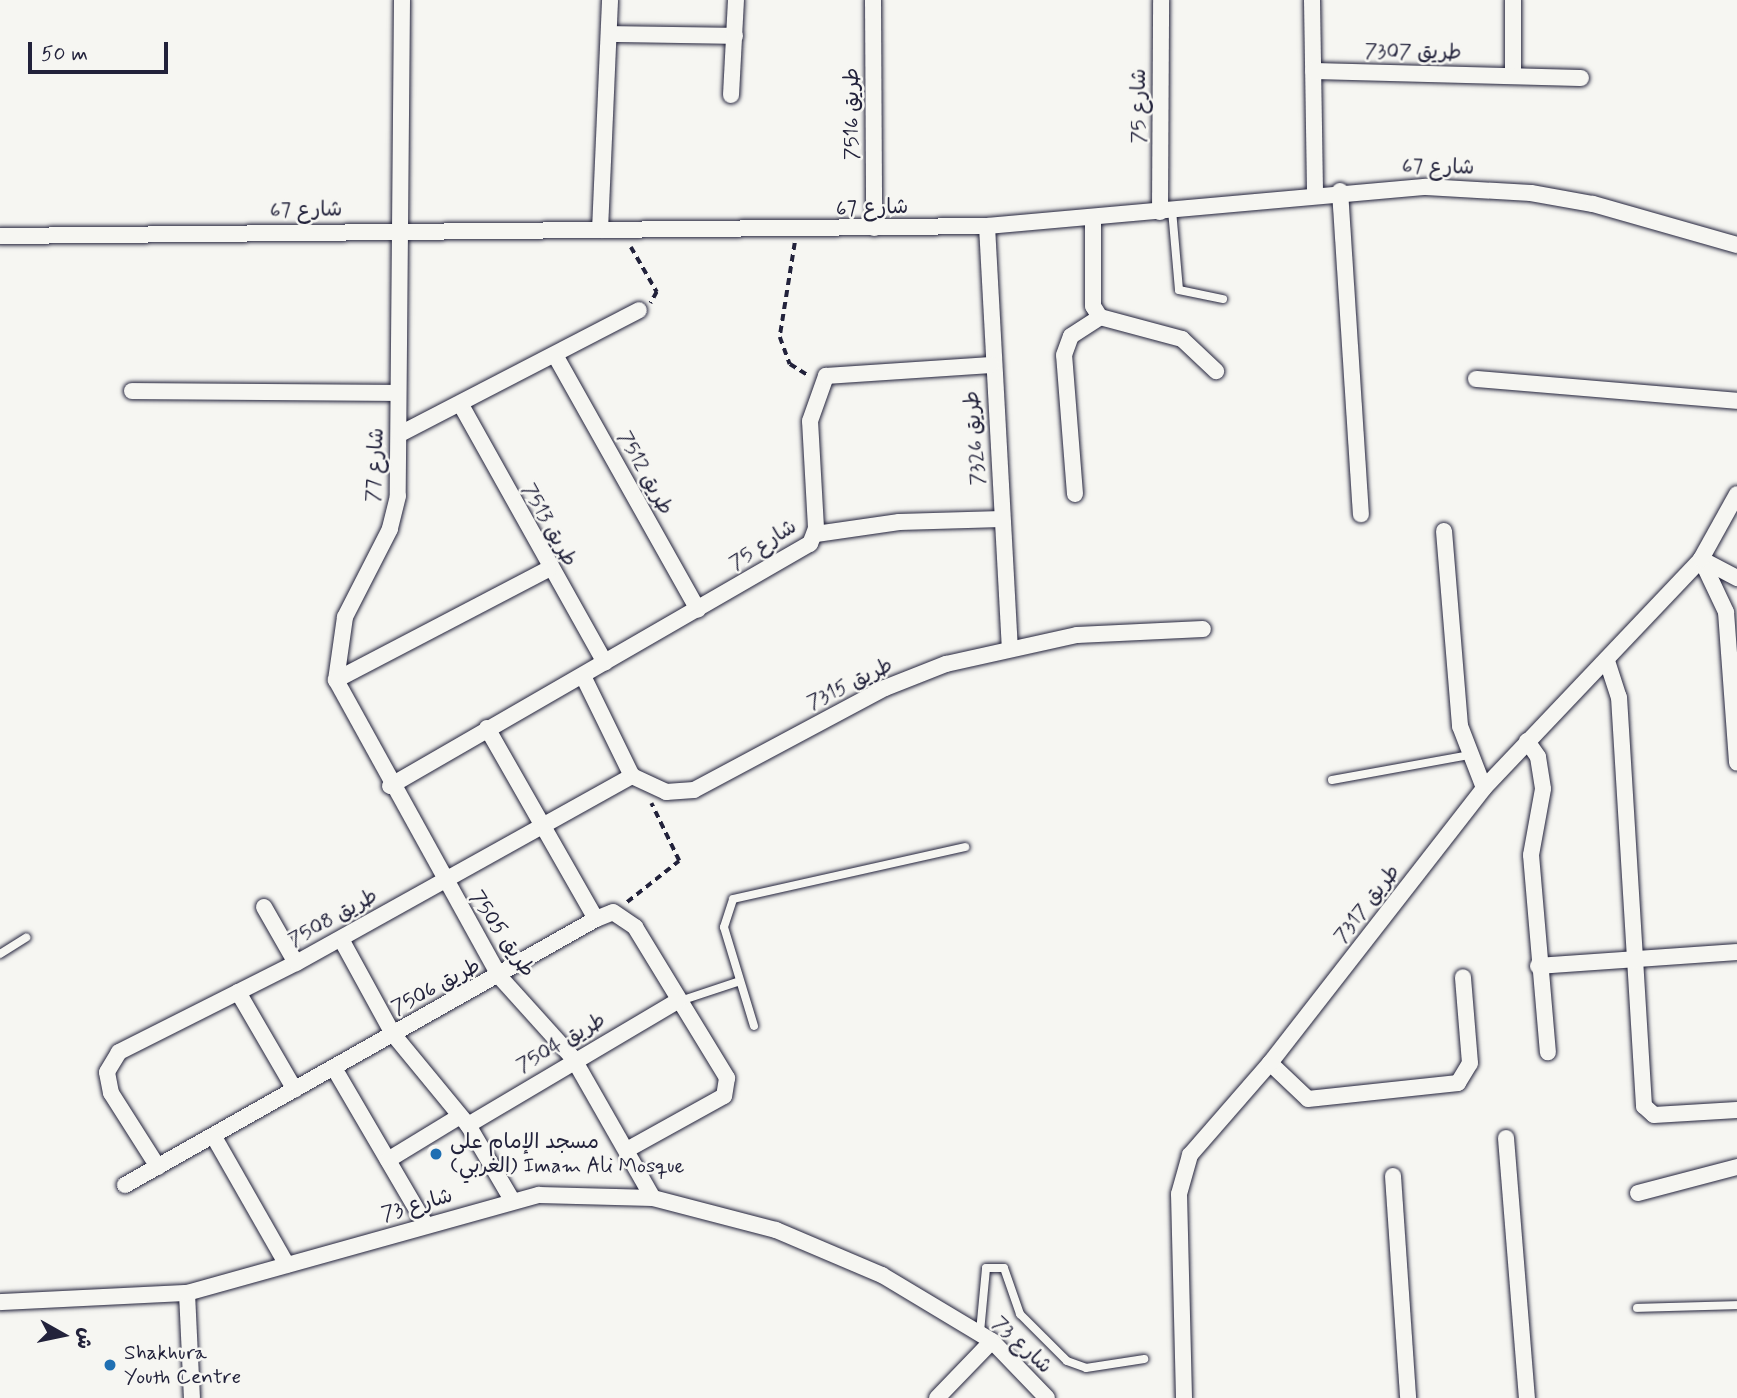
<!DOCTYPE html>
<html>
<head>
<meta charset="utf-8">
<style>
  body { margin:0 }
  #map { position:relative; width:1737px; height:1398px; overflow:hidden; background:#f6f6f2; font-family:Mynerve,"Playpen Sans Arabic",sans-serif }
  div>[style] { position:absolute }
  .path>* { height:3.5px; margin-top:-1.75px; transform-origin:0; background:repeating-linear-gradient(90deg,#22223b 0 7px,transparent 0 12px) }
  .roads { filter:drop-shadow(0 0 2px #22223b) drop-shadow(0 0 2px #22223b) }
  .lane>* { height:8px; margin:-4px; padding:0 4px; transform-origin:4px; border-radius:4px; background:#f6f6f2 }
  .street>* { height:16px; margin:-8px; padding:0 8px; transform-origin:8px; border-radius:8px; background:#f6f6f2 }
  .dots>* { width:19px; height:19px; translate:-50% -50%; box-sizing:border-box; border:4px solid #f6f6f2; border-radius:50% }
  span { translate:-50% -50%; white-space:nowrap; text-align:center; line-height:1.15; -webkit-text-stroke:5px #f6f6f2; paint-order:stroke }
  .street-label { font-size:21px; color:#22223b }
  .poi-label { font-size:21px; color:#22223b }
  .left { translate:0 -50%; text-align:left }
  .north { position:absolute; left:28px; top:1300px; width:70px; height:70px; -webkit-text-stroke:5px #f6f6f2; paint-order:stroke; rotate:99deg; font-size:19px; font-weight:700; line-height:28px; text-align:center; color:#22223b }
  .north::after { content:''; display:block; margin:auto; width:24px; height:32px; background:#22223b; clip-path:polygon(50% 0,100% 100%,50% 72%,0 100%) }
  .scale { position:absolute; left:28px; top:42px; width:140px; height:32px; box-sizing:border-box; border:4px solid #22223b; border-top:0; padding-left:9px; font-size:21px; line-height:24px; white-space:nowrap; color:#22223b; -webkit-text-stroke:5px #f6f6f2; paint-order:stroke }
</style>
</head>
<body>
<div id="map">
  <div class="path">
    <i style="left:795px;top:243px;width:95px;rotate:99.1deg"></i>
    <i style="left:780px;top:337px;width:29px;rotate:70deg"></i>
    <i style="left:790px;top:364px;width:22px;rotate:32deg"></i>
    <i style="left:631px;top:247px;width:52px;rotate:60deg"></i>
    <i style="left:657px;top:292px;width:13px;rotate:119deg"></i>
    <i style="left:627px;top:902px;width:66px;rotate:-38.3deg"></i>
    <i style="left:679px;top:861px;width:64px;rotate:-115.8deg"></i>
  </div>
  <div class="roads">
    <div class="lane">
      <i style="left:1172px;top:210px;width:80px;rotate:85deg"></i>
      <i style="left:1179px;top:290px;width:45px;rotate:11.6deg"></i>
      <i style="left:1332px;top:780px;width:139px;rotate:-10.3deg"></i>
      <i style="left:0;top:954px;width:31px;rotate:-32deg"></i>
      <i style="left:680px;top:1001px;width:63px;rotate:-18.4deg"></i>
      <i style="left:754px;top:1026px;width:103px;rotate:-106.9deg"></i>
      <i style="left:724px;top:927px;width:29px;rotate:-72deg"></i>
      <i style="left:733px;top:899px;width:238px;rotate:-12.6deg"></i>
      <i style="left:1637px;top:1308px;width:100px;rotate:-1.7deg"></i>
      <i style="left:980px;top:1332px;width:64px;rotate:-84.6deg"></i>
      <i style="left:986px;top:1268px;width:18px"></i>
      <i style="left:1004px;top:1268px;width:49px;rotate:70.8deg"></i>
      <i style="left:1020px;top:1314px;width:66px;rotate:45deg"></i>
      <i style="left:1067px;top:1361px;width:20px;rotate:20deg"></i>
      <i style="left:1086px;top:1368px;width:59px;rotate:-8.8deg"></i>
    </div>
    <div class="street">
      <i style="left:402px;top:0;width:496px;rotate:90.5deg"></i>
      <i style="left:398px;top:496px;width:34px;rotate:104deg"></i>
      <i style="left:390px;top:529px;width:99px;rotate:117.1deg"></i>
      <i style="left:345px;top:617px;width:64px;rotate:98.1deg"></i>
      <i style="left:336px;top:680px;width:339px;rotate:61.1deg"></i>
      <i style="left:500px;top:977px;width:109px;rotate:48deg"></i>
      <i style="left:573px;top:1058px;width:161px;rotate:60.3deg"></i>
      <i style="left:873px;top:0;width:228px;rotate:89.7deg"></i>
      <i style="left:1312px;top:0;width:194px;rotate:89.1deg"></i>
      <i style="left:1513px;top:0;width:76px;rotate:90deg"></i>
      <i style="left:611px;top:34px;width:124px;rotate:0.9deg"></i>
      <i style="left:1313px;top:71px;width:268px;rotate:1.5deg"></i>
      <i style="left:731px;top:95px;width:95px;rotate:-87deg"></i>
      <i style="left:1340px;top:191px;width:324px;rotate:86.3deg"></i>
      <i style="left:1160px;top:212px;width:212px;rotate:-89.7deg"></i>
      <i style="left:1093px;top:217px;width:89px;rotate:90deg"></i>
      <i style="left:1093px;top:306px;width:13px;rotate:58deg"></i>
      <i style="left:1100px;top:317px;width:85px;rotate:15deg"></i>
      <i style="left:1182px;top:339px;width:47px;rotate:43.3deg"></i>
      <i style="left:987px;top:226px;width:423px;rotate:86.9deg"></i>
      <i style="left:600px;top:230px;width:230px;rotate:-87.5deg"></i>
      <i style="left:0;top:236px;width:987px;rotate:-0.58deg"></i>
      <i style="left:987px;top:226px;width:441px;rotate:-5.1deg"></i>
      <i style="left:1426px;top:187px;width:105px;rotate:3.3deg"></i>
      <i style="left:1531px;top:193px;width:63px;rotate:10.1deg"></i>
      <i style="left:1593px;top:204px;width:150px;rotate:15.9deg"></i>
      <i style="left:555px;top:355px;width:292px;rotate:60.7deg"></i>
      <i style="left:1476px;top:379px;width:262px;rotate:4.8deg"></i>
      <i style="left:132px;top:391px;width:265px;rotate:0.4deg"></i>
      <i style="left:461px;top:405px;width:295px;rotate:60.8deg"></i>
      <i style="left:400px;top:434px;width:269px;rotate:-27.4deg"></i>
      <i style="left:1075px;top:494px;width:139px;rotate:-94.5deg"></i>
      <i style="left:1064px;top:355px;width:20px;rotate:-70deg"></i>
      <i style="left:1071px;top:336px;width:35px;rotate:-33deg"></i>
      <i style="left:1444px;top:531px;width:196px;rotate:85.3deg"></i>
      <i style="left:1460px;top:726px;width:66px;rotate:68.8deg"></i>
      <i style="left:816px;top:534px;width:84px;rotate:-8.2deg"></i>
      <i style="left:899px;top:522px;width:103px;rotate:-1.7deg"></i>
      <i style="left:1701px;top:559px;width:59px;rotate:64.7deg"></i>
      <i style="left:1726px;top:612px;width:151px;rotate:85.8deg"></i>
      <i style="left:1701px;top:559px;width:41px;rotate:27.8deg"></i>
      <i style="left:1607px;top:661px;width:38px;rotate:72deg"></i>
      <i style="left:1619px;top:697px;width:410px;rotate:86.5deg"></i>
      <i style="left:1644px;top:1106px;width:13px;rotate:42deg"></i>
      <i style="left:1654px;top:1115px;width:83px;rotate:-3.4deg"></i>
      <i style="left:583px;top:676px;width:111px;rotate:63.9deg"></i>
      <i style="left:632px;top:776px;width:38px;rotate:25deg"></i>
      <i style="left:666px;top:792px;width:28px;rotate:-4deg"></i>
      <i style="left:694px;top:790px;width:217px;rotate:-28.1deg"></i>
      <i style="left:885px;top:688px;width:66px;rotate:-21.5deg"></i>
      <i style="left:946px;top:664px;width:134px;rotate:-12.5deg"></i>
      <i style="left:1077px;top:635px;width:126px;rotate:-2.7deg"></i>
      <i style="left:336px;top:680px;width:239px;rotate:-27.6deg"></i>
      <i style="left:487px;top:728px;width:220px;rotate:60.3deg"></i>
      <i style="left:596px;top:919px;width:18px;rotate:-22deg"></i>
      <i style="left:613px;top:912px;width:27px;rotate:34deg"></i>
      <i style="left:635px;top:927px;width:177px;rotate:58.6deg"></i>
      <i style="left:727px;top:1078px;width:18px;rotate:99deg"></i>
      <i style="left:724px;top:1096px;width:107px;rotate:151deg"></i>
      <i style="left:1527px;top:741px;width:19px;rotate:55deg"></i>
      <i style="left:1538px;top:757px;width:32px;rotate:81deg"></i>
      <i style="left:1543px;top:789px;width:67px;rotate:100.3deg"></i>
      <i style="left:1531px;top:855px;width:198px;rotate:85.1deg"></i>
      <i style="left:390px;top:786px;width:485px;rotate:-30deg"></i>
      <i style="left:810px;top:544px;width:17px;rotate:-69deg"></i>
      <i style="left:816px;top:528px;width:107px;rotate:-93.2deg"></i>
      <i style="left:810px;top:421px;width:48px;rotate:-70.4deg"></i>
      <i style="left:826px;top:376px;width:165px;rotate:-3.8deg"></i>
      <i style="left:264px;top:907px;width:64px;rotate:60.3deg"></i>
      <i style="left:341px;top:939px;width:108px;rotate:61.3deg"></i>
      <i style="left:393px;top:1034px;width:118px;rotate:50.5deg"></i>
      <i style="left:468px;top:1125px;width:87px;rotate:59.6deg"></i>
      <i style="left:1538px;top:966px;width:199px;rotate:-4deg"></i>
      <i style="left:238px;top:992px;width:113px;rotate:59.8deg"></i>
      <i style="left:1270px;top:1063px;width:52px;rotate:43.5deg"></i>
      <i style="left:1308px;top:1099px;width:151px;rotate:-6.1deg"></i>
      <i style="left:1458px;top:1083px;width:23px;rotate:-59deg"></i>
      <i style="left:1470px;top:1063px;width:86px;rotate:-94.7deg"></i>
      <i style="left:334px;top:1068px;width:181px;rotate:59.7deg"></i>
      <i style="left:468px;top:1125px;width:244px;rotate:-30.6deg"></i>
      <i style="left:214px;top:1137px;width:147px;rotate:60.3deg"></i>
      <i style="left:1506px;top:1138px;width:261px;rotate:85.4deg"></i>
      <i style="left:388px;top:1160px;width:84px;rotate:-31.4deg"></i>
      <i style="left:158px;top:1167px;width:88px;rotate:-122.4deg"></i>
      <i style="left:111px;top:1093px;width:21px;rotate:-101deg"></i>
      <i style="left:107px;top:1072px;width:23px;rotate:-59deg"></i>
      <i style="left:119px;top:1052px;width:198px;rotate:-26.7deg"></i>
      <i style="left:296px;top:963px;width:385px;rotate:-29.1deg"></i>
      <i style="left:1393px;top:1176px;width:223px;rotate:86.1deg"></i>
      <i style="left:125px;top:1185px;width:541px;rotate:-29.46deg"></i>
      <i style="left:1638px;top:1193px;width:102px;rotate:-14.7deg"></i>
      <i style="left:187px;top:1293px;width:105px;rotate:87.3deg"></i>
      <i style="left:0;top:1302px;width:187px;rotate:-2.8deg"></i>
      <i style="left:187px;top:1293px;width:365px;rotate:-15.6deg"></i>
      <i style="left:539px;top:1195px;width:114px;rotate:1.5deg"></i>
      <i style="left:653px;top:1198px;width:127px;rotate:14.6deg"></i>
      <i style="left:776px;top:1230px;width:115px;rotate:23deg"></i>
      <i style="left:882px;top:1275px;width:128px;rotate:31deg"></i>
      <i style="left:992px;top:1341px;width:79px;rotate:46deg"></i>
      <i style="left:937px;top:1398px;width:79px;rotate:-46deg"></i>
      <i style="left:1184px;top:1398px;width:204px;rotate:-91.4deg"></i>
      <i style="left:1179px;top:1194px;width:41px;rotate:-74.2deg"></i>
      <i style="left:1190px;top:1155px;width:122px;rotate:-49deg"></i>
      <i style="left:1270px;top:1063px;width:348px;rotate:-52.1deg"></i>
      <i style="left:1484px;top:788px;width:315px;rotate:-46.5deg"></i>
      <i style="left:1701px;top:559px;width:74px;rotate:-61deg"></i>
    </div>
  </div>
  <div class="dots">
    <i style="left:436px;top:1154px;background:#1f6fb2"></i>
    <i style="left:110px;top:1365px;background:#1f6fb2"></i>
  </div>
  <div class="street-label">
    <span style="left:1413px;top:52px;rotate:1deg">طريق 7307</span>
    <span style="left:1139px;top:106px;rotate:-90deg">شارع 75</span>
    <span style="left:852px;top:114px;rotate:-90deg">طريق 7516</span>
    <span style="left:1438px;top:167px;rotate:1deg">شارع 67</span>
    <span style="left:872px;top:208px;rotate:-2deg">شارع 67</span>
    <span style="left:306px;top:210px;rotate:-1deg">شارع 67</span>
    <span style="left:975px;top:438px;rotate:-94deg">طريق 7326</span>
    <span style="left:375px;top:465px;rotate:-87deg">شارع 77</span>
    <span style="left:645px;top:473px;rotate:61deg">طريق 7512</span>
    <span style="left:549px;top:525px;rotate:61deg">طريق 7513</span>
    <span style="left:763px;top:545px;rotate:-33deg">شارع 75</span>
    <span style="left:850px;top:684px;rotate:-26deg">طريق 7315</span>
    <span style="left:1367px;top:904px;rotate:-52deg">طريق 7317</span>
    <span style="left:333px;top:918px;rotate:-29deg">طريق 7508</span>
    <span style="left:502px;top:934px;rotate:56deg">طريق 7505</span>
    <span style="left:436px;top:987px;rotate:-28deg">طريق 7506</span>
    <span style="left:561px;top:1043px;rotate:-30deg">طريق 7504</span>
    <span style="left:417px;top:1205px;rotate:-16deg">شارع 73</span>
    <span style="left:1022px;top:1345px;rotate:43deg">شارع 73</span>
  </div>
  <div class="poi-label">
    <span class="left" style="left:450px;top:1154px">مسجد الإمام علي<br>(الغربي) Imam Ali Mosque</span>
    <span class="left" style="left:124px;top:1365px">Shakhura<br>Youth Centre</span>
  </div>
  <div class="north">ش</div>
  <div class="scale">50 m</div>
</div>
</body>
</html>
